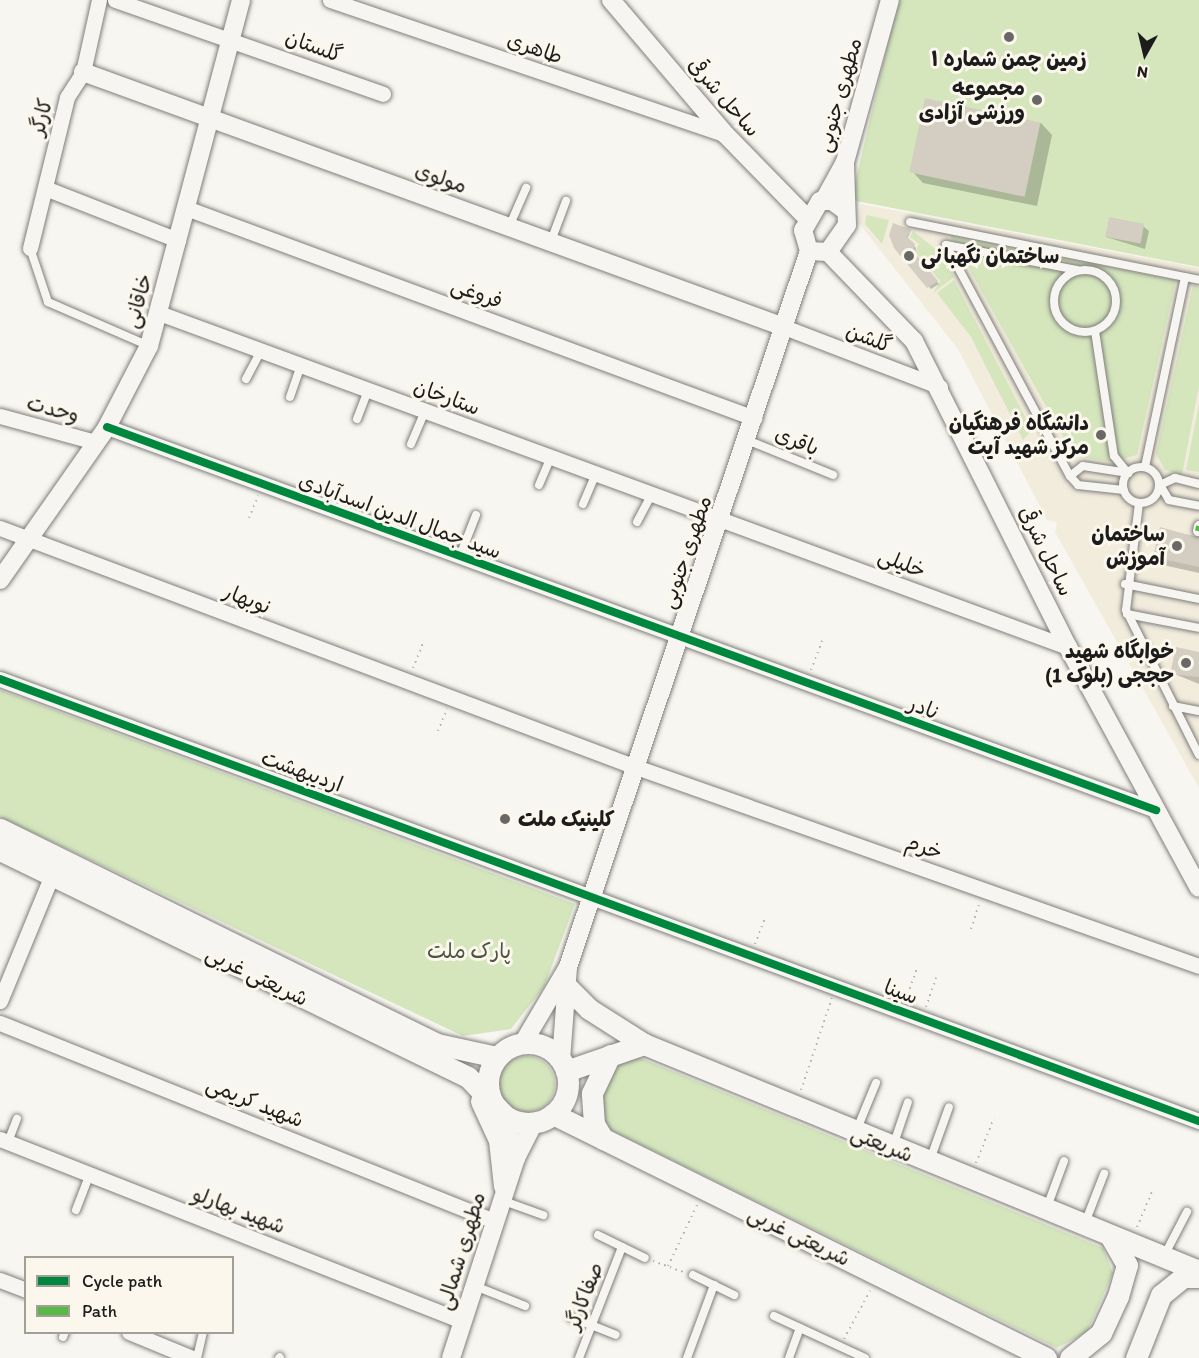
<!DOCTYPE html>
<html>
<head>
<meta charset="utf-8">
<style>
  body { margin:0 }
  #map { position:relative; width:1199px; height:1358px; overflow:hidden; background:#f8f6f0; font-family:Itim,"Playpen Sans Arabic",sans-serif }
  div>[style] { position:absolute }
  .built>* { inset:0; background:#f2ecdd }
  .green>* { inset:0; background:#d5e6bd }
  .round { border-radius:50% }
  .shadow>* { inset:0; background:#0003 }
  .building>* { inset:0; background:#d4cec2; transform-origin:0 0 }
  .path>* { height:2px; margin-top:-1px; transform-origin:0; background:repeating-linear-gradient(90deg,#b7b6b4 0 1.5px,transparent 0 6px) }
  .roads { filter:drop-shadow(0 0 2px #7f7e7b) drop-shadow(0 0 2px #7f7e7b) }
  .service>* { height:8px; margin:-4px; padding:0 4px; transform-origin:4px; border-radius:4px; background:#f6f5f1 }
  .service>.ring { margin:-4px; padding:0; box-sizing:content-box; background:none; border:8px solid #f6f5f1; border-radius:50% }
  .pedestrian>* { height:10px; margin:-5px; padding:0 5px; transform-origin:5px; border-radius:5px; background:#f6f5f1 }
  .minor>* { height:15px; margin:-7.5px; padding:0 7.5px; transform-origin:7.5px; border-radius:7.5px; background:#f6f5f1 }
  .tertiary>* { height:18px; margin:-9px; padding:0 9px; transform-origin:9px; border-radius:9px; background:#f6f5f1 }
  .secondary>* { height:21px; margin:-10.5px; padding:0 10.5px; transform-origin:10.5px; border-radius:10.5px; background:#f6f5f1 }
  .secondary>.ring { margin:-10.5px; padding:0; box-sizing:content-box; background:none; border:21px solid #f6f5f1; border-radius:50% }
  .quiet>* { height:6px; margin-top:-3px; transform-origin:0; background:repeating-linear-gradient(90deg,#58b947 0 12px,transparent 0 18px) }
  .cycleway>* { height:8px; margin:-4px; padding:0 4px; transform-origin:4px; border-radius:4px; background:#00873e }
  .dots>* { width:16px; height:16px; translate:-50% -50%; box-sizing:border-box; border:3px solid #fbf7ec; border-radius:50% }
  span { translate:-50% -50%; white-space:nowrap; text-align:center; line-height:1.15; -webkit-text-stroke:6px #fbf7ec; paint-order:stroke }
  .street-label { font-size:21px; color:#1c1c1c }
  .poi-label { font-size:21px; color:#1c1c1c; font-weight:700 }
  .right { translate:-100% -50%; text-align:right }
  .left { translate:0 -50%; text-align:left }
  .park-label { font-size:21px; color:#4b5540 }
  .legend { position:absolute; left:24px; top:1256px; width:210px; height:78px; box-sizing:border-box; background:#fbf7ec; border:2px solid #a29f99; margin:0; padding:8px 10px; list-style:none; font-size:18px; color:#1c1c1c }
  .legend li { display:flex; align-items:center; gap:12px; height:30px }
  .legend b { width:30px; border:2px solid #a29f99 }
  .north { position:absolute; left:1115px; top:24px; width:60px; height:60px; -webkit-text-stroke:4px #fbf7ec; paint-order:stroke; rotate:188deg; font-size:16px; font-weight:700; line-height:24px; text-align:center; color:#1c1c1c }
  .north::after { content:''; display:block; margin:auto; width:21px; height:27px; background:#1c1c1c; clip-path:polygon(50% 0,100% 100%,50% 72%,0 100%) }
</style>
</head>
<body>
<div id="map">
  <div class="built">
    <i style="clip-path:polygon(861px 204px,1199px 268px,1199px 788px,1055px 532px,1057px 522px,1047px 520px,958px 349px,858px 222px)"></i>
  </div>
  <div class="green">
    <i style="clip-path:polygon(898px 0,1199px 0,1199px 267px,851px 200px)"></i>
    <i style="clip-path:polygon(866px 215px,889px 220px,882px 244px,865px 224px)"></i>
    <i style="clip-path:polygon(913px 231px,943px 255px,954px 277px,933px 293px,940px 281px,915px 252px,919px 244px,910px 237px)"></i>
    <i style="clip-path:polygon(950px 235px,1176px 280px,1137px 455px,1111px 462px,1074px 456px)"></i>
    <i style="clip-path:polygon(954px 280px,1032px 430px,1023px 440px,971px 337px,937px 293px)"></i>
    <i style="clip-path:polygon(1193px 285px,1199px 287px,1199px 386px,1182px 475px,1165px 470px,1156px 454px)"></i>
    <i style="clip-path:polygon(1199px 404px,1199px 472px,1186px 470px)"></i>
    <i style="clip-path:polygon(0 690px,575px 904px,544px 987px,511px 1029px,463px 1036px,0 817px)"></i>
    <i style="clip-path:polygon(633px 1055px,1103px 1248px,1113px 1273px,1087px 1332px,1057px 1348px,609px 1129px,593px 1101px,606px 1070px)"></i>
    <i class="round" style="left:499px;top:1056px;width:56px;height:56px"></i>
  </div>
  <div class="shadow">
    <i style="clip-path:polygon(1041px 123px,1052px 135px,1037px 206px,923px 183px,912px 171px)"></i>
    <i style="clip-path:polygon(1143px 226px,1149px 231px,1145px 249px,1106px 237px)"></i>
    <i style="clip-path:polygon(911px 231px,907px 239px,916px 248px,915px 255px,939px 284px,931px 289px,895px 247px)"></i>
    <i style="clip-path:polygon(1161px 529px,1199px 537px,1199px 573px,1163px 565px,1155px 557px)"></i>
    <i style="clip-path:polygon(1199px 654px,1199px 684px,1172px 673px)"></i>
  </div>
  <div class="building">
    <i style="left:925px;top:98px;width:118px;height:76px;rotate:12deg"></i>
    <i style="left:1109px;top:217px;width:36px;height:20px;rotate:11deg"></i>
    <i style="clip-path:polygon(893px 223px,912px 230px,906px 236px,915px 244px,913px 251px,938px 281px,927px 288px,894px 248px,889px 235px)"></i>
    <i style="clip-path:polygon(1160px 527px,1199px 538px,1199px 567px,1153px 557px)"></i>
    <i style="clip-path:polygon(1176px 647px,1199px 652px,1199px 677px,1170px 674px)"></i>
  </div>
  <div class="path">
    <i style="left:249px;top:518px;width:24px;rotate:-68deg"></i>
    <i style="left:413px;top:668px;width:27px;rotate:-68deg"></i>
    <i style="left:811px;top:670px;width:34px;rotate:-69deg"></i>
    <i style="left:438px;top:731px;width:24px;rotate:-68deg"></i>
    <i style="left:971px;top:929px;width:26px;rotate:-72deg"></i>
    <i style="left:755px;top:944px;width:30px;rotate:-69deg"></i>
    <i style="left:906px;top:1000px;width:36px;rotate:-71deg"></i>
    <i style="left:926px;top:1007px;width:31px;rotate:-71deg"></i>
    <i style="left:801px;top:1090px;width:97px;rotate:-71.4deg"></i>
    <i style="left:976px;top:1163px;width:48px;rotate:-68.2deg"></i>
    <i style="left:1137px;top:1227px;width:39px;rotate:-67deg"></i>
    <i style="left:33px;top:1258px;width:1px;rotate:-90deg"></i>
    <i style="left:653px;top:1261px;width:33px;rotate:20deg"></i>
    <i style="left:668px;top:1266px;width:68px;rotate:-64.6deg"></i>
    <i style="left:844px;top:1339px;width:55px;rotate:-61.6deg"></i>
  </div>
  <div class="roads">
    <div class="service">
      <i style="left:910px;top:222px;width:295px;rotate:11.3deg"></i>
      <i style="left:509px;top:227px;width:43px;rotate:-66.4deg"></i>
      <i style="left:551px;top:241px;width:43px;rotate:-69.4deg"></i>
      <i style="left:946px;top:245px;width:262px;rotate:61.8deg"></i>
      <i style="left:1070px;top:476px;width:12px;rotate:48deg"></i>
      <i style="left:1078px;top:485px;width:46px;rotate:6.2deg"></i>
      <i style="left:946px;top:245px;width:133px;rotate:10.8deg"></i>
      <i style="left:30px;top:248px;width:57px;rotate:71.6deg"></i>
      <i style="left:48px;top:302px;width:110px;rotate:23.5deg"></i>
      <i class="ring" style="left:1054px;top:270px;width:54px;height:54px"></i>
      <i style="left:1095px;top:331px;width:126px;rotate:81.4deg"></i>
      <i style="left:1114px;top:456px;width:22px;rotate:51deg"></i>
      <i style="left:246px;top:379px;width:32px;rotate:-62deg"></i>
      <i style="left:290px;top:397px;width:34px;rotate:-71deg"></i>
      <i style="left:357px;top:419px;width:31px;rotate:-69deg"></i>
      <i style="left:747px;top:440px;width:93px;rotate:22.1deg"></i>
      <i style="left:411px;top:444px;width:36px;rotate:-67deg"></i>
      <i class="ring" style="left:1123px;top:467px;width:28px;height:28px"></i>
      <i style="left:1145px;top:467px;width:194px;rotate:-78.1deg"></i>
      <i style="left:1070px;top:476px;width:16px;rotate:-38deg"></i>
      <i style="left:1083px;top:466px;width:46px;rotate:8.8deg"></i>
      <i style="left:1199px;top:484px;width:25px;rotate:-166deg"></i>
      <i style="left:1175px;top:478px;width:17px;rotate:155deg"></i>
      <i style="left:1160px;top:485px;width:17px;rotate:59deg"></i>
      <i style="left:1169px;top:500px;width:31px;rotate:11deg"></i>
      <i style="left:539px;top:485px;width:30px;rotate:-67deg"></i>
      <i style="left:1139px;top:503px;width:108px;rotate:96.9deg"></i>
      <i style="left:1126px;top:610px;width:162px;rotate:63.3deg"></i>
      <i style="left:583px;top:504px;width:34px;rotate:-67deg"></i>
      <i style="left:637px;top:522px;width:32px;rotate:-62deg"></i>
      <i style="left:460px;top:556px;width:44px;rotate:-68.7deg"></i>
      <i style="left:1125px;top:584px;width:76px;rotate:11.5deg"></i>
      <i style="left:1127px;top:614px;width:73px;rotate:11deg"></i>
      <i style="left:1173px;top:706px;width:26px;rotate:11deg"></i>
      <i style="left:857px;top:1129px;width:50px;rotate:-67.6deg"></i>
      <i style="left:8px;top:1142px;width:25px;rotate:-69deg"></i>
      <i style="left:893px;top:1146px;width:46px;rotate:-71.2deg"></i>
      <i style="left:930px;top:1160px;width:56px;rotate:-70.3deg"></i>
      <i style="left:501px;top:1200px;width:45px;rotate:19.7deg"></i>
      <i style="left:1047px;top:1207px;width:49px;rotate:-69.7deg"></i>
      <i style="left:76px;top:1210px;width:39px;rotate:-69deg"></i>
      <i style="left:1085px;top:1223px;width:53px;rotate:-68.8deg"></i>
      <i style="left:598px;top:1235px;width:52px;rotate:26.1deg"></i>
      <i style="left:1164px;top:1256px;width:50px;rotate:-62.4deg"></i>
      <i style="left:693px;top:1275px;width:46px;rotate:26deg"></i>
      <i style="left:475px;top:1286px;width:54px;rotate:21.8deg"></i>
      <i style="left:774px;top:1316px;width:100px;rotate:24.8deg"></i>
      <i style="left:571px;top:1317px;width:48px;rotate:21.8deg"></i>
      <i style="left:63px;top:1337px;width:5px;rotate:-68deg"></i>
      <i style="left:197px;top:1358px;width:27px;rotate:-77deg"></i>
      <i style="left:279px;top:1358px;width:1px;rotate:-45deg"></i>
      <i style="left:579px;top:1358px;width:119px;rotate:-68.8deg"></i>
      <i style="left:687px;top:1358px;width:78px;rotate:-69.7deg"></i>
      <i style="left:789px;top:1358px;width:32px;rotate:-70deg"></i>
    </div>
    <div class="pedestrian">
      <i style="left:1198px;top:531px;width:5px;rotate:-79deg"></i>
    </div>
    <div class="minor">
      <i style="left:115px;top:0;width:284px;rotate:19.3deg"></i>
      <i style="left:330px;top:0;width:418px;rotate:18.8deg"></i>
      <i style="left:45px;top:188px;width:143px;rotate:21.4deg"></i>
      <i style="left:186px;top:208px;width:606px;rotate:20.29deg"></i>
      <i style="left:30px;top:248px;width:155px;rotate:-76.2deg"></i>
      <i style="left:67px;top:97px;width:30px;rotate:-57deg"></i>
      <i style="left:83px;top:72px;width:74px;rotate:-77.5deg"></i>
      <i style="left:159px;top:313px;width:968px;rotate:20.18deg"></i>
      <i style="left:784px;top:327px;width:167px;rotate:21deg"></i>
      <i style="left:0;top:416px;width:98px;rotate:15.3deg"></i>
      <i style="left:107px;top:427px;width:1117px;rotate:20.06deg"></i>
      <i style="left:0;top:528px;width:679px;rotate:20.6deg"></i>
      <i style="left:636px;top:767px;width:597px;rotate:19.47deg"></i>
      <i style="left:0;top:679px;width:1278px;rotate:20.24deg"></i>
      <i style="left:0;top:1001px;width:134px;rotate:-67.6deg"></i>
      <i style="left:0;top:1023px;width:532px;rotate:21.84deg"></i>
      <i style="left:0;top:1139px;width:497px;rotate:21.5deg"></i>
      <i style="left:0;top:1280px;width:28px;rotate:21deg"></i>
      <i style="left:129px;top:1332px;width:68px;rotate:22.4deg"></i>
    </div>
    <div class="tertiary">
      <i style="left:611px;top:0;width:177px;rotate:49.6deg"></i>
      <i style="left:726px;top:135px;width:117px;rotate:45.7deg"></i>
      <i style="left:83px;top:72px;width:746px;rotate:19.99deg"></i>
      <i style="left:824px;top:200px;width:43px;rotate:-61.1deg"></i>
      <i style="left:845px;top:162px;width:168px;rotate:-74.5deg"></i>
      <i style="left:843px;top:209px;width:14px;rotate:-144deg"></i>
      <i style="left:832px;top:201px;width:12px;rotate:180deg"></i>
      <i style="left:820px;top:201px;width:34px;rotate:120deg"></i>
      <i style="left:803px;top:230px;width:22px;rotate:74deg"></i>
      <i style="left:809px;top:251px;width:19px;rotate:3deg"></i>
      <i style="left:828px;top:252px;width:33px;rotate:-55deg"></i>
      <i style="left:847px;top:225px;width:61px;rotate:-91.9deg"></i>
      <i style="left:828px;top:252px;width:124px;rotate:46deg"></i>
      <i style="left:914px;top:341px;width:343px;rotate:63.3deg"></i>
      <i style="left:1068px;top:647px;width:274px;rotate:61.5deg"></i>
      <i style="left:0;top:580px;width:187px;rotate:-55deg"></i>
      <i style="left:107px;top:427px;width:91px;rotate:-62.6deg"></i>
      <i style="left:149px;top:346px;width:358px;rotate:-75.1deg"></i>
      <i style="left:568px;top:967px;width:755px;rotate:-71.4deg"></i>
      <i style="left:523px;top:1043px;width:88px;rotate:-59.4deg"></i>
      <i style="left:568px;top:967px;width:93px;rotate:94.3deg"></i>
      <i style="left:504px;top:1115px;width:45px;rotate:74.4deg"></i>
      <i style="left:516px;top:1158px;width:39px;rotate:-63deg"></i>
      <i style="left:451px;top:1358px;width:210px;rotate:-72deg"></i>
    </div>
    <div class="secondary">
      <i style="left:0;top:829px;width:487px;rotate:26.2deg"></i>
      <i style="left:437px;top:1044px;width:61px;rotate:12.2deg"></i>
      <i style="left:0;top:850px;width:520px;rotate:25.88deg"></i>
      <i style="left:468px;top:1077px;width:52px;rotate:46.5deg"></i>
      <i style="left:567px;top:987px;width:31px;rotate:45deg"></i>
      <i style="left:589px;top:1009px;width:65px;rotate:32.5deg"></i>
      <i class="ring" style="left:488px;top:1043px;width:59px;height:59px"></i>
      <i style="left:566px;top:1071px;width:83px;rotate:-19.1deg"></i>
      <i style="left:644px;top:1044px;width:600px;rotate:22.25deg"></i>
      <i style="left:481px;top:1101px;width:43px;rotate:65.2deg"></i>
      <i style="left:499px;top:1140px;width:46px;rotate:83.8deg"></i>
      <i style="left:553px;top:1114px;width:550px;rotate:26.33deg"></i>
      <i style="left:603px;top:1139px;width:17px;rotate:-121deg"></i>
      <i style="left:594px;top:1124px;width:31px;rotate:-94deg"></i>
      <i style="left:592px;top:1093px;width:42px;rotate:-64.7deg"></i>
      <i style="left:1070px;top:1358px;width:40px;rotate:-39deg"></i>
      <i style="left:1101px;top:1333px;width:41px;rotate:-65.3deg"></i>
      <i style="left:1118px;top:1296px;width:32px;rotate:-74deg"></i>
      <i style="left:1127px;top:1265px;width:32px;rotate:-120deg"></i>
      <i style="left:1136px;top:1358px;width:68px;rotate:-68.4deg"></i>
      <i style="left:1161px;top:1295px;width:28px;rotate:-39deg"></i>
      <i style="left:1183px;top:1277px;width:16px"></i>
    </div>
  </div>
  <div class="quiet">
    <i style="left:1198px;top:531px;width:5px;rotate:-79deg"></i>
  </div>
  <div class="cycleway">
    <i style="left:107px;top:427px;width:1117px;rotate:20.06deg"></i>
    <i style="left:0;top:679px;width:1278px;rotate:20.24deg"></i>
  </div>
  <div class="dots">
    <i style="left:1009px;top:37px;background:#696866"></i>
    <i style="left:1037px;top:100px;background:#696866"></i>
    <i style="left:909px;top:256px;background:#696866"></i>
    <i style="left:1101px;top:435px;background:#696866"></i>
    <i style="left:1177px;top:546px;background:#696866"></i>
    <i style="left:1186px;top:663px;background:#696866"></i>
    <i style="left:505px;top:819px;background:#696866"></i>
  </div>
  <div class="street-label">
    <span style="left:314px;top:46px;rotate:20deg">گلستان</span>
    <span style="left:535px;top:48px;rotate:19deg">طاهری</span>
    <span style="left:839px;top:95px;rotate:-74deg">مطهری جنوبی</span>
    <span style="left:724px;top:97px;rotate:49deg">ساحل شرقی</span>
    <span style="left:41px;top:117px;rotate:-75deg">کارگر</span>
    <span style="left:441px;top:178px;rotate:20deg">مولوی</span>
    <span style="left:477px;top:293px;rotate:20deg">فروغی</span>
    <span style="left:138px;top:301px;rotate:-74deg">خاقانی</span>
    <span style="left:869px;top:338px;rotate:21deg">گلشن</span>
    <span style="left:447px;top:397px;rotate:20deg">ستارخان</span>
    <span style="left:53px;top:409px;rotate:15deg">وحدت</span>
    <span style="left:797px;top:441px;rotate:22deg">باقری</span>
    <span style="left:400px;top:516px;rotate:20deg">سید جمال الدین اسدآبادی</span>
    <span style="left:1046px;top:551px;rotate:64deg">ساحل شرقی</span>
    <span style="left:686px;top:552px;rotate:-71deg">مطهری جنوبی</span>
    <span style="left:902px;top:563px;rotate:21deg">خلیلی</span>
    <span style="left:247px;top:599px;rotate:21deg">نوبهار</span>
    <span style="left:924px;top:708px;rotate:20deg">نادر</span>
    <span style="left:302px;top:771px;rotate:20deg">اردیبهشت</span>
    <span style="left:924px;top:847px;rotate:19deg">خرم</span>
    <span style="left:257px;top:976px;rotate:26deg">شریعتی غربی</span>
    <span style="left:901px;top:992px;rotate:20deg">سینا</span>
    <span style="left:255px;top:1102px;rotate:22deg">شهید کریمی</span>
    <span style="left:882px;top:1144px;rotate:22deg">شریعتی</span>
    <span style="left:239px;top:1210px;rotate:21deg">شهید بهارلو</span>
    <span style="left:799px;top:1236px;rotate:26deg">شریعتی غربی</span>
    <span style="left:461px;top:1251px;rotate:-73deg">مطهری شمالی</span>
    <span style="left:584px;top:1296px;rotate:-69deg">صفاکارگر</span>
  </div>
  <div class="poi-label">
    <span style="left:1009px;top:59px">زمین چمن شماره ۱</span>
    <span class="right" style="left:1025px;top:100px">مجموعه<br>ورزشی آزادی</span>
    <span class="left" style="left:921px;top:256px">ساختمان نگهبانی</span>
    <span class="right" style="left:1089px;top:435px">دانشگاه فرهنگیان<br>مرکز شهید آیت</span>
    <span class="right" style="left:1165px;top:546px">ساختمان<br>آموزش</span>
    <span class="right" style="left:1174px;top:663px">خوابگاه شهید<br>حججی (بلوک 1)</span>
    <span class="left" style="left:518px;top:819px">کلینیک ملت</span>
  </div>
  <div class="park-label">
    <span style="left:469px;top:951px">پارک ملت</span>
  </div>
  <ul class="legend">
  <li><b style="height:8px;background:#00873e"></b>Cycle path</li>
  <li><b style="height:8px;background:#58b947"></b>Path</li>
  </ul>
  <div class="north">N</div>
</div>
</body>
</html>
